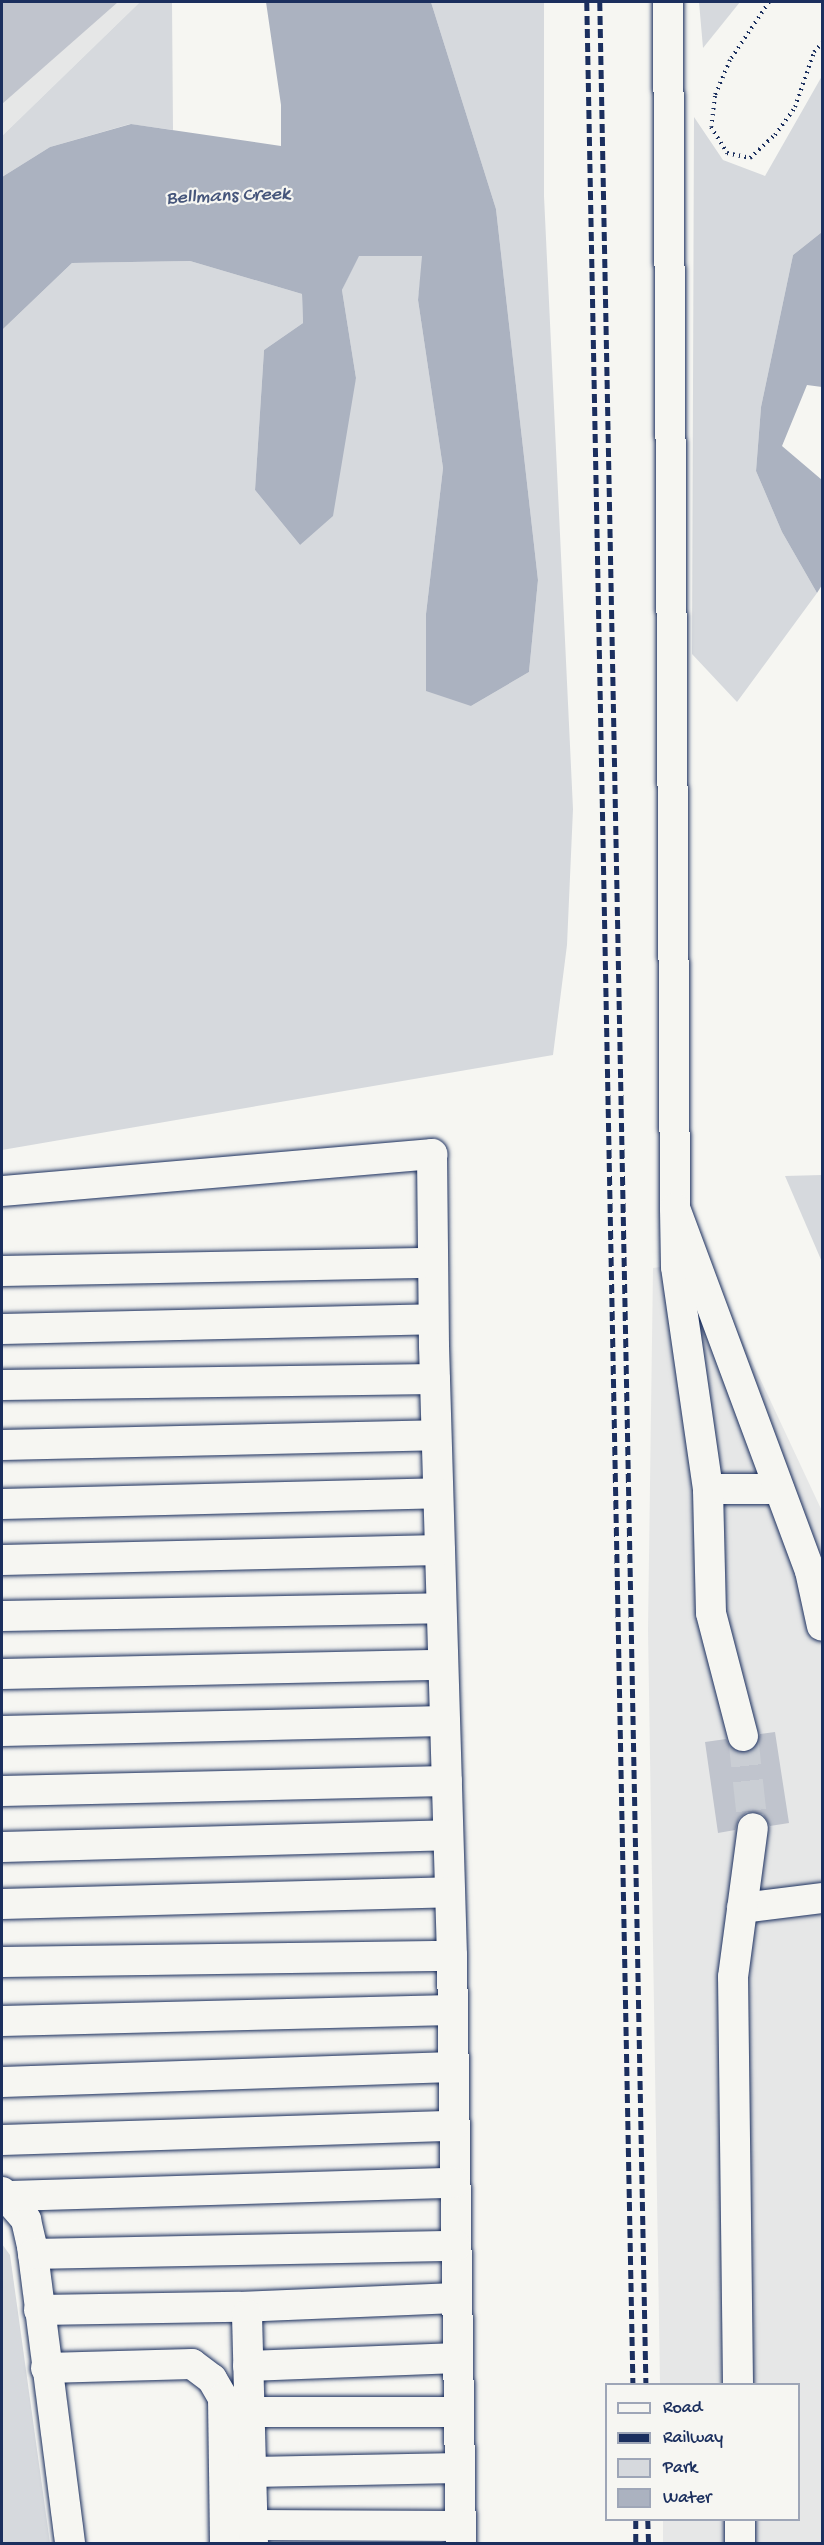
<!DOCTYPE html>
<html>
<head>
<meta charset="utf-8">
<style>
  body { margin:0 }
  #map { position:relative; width:824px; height:2545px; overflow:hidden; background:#f6f6f2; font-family:"Gochi Hand",sans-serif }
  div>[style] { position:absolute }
  .built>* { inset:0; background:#e6e7e7 }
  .green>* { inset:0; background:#d6d9dd }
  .water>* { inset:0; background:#abb2c0 }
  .building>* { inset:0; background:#c0c4cd }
  .minor-tunnel>* { height:30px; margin-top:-15px; transform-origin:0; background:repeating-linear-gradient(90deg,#caced4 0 30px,transparent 0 45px) }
  .path>* { height:4px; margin-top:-2px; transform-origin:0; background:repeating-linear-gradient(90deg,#1b2f5e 0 1.5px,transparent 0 6px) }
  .roads { filter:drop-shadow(0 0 2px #1b2f5e) drop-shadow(0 0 2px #1b2f5e) }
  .minor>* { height:30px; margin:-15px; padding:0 15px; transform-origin:15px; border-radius:15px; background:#f6f6f2 }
  .rail>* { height:4.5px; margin-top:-2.25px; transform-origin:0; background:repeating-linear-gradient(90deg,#1b2f5e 0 9px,transparent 0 13.5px) }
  span { translate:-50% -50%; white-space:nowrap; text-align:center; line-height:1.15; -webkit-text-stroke:4.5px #f6f6f2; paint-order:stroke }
  .water-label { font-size:20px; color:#46567b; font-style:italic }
  .frame { position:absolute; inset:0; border:3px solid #1b2f5e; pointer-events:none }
  .legend { position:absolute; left:605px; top:2383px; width:195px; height:138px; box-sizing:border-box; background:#f6f6f2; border:2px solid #9ea6b7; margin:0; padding:8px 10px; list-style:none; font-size:18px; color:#1b2f5e }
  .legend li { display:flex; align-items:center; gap:12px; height:30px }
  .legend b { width:30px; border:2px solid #9ea6b7 }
</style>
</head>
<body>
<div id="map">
  <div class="built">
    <i style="clip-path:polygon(2px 2px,140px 2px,2px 136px)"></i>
    <i style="clip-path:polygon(705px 1261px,822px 1511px,822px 2543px,663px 2543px,663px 2520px,798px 2520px,798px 2384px,660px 2384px,648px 1630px,653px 1268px)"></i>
  </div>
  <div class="green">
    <i style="clip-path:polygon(140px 2px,172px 2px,173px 130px,130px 124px,50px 147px,2px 177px,2px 136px)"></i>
    <i style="clip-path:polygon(431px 2px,544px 2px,544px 196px,573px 809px,567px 945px,553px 1055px,2px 1150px,2px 330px,72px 263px,190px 261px,302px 294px,303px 323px,264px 350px,255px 490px,300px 545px,356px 378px,342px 290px,358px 256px,423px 256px,418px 300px,443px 468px,426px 614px,471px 706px,529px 672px,538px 580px,496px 209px)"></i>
    <i style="clip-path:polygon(699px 2px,740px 2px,703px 48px)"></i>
    <i style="clip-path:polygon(822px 76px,822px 232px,793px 255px,761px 407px,756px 471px,782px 532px,817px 593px,737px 702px,692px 654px,694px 117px,723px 160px,765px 176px)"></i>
    <i style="clip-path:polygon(822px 1175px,822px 1262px,785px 1176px)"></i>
    <i style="clip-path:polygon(2px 2244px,10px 2255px,50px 2543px,2px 2543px)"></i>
  </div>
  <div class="water">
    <i style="clip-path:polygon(266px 2px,431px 2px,496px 209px,538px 580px,529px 672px,471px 706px,426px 691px,426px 614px,443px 468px,418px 300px,422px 256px,359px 256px,342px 290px,356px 378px,333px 516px,300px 545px,255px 490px,264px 350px,303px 323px,302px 294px,190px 261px,72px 263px,2px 330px,2px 177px,50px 147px,131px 124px,281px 146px,281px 105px)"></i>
    <i style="clip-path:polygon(822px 232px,822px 387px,807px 385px,782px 446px,822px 480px,822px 585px,817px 593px,782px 532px,756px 471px,761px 407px,793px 255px)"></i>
  </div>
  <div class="building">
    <i style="clip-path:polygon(2px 2px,118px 2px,2px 104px)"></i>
    <i style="clip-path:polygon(775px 1732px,789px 1823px,770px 1826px,763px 1814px,747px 1812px,739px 1818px,735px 1830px,718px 1833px,705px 1742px,726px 1739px,731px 1748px,747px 1753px,755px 1748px,760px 1734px)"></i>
  </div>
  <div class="minor-tunnel">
    <i style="left:743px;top:1736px;width:93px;rotate:83.8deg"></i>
  </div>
  <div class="path">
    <i style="left:769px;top:2px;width:70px;rotate:123.9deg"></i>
    <i style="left:730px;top:60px;width:39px;rotate:113deg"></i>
    <i style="left:715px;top:96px;width:31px;rotate:97deg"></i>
    <i style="left:711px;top:127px;width:31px;rotate:58deg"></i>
    <i style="left:727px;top:153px;width:24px;rotate:12deg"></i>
    <i style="left:750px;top:158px;width:34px;rotate:-43deg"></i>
    <i style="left:775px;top:135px;width:34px;rotate:-54deg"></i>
    <i style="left:795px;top:107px;width:58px;rotate:-70.9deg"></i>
    <i style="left:814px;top:52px;width:12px;rotate:-48deg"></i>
  </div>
  <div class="roads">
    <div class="minor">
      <i style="left:668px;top:2px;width:1206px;rotate:89.67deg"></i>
      <i style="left:2px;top:1191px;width:432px;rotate:-4.9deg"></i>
      <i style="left:432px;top:1154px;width:192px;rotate:89.4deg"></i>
      <i style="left:434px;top:1346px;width:610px;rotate:88.31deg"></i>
      <i style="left:452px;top:1956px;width:588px;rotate:89.12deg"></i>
      <i style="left:2px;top:1271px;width:431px;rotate:-1.1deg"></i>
      <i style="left:2px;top:1329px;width:431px;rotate:-1.3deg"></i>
      <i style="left:2px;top:1385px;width:433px;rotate:-0.8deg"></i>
      <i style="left:2px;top:1445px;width:434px;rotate:-1.3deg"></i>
      <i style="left:708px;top:1489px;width:71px"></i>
      <i style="left:2px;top:1504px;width:436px;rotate:-1.4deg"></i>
      <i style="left:2px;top:1560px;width:438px;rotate:-1.3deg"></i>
      <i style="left:2px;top:1616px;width:439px;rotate:-1deg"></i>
      <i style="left:2px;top:1674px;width:441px;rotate:-1.2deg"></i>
      <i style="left:2px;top:1731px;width:443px;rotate:-1.3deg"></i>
      <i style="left:743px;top:1736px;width:127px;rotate:-104.6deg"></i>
      <i style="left:711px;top:1613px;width:124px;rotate:-91.4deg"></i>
      <i style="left:708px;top:1489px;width:224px;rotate:-98.2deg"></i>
      <i style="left:676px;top:1267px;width:59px;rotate:-91deg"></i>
      <i style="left:675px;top:1208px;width:387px;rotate:69.6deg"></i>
      <i style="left:810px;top:1571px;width:56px;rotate:77.7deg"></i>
      <i style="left:2px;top:1791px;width:445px;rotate:-1.3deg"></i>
      <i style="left:2px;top:1847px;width:446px;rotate:-1.5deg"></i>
      <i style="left:2px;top:1904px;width:448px;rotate:-1.5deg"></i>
      <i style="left:742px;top:1908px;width:81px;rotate:-7.1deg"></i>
      <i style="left:2px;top:1962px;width:450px;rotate:-0.8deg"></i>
      <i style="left:2px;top:2021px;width:450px;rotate:-1.4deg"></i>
      <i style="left:2px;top:2082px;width:451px;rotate:-1.9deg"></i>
      <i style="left:2px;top:2140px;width:452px;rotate:-1.8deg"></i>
      <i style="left:2px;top:2192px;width:37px;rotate:49deg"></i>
      <i style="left:26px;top:2220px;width:27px;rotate:77deg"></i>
      <i style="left:32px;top:2246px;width:300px;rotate:82.7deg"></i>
      <i style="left:8px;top:2196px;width:447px;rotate:-1.7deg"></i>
      <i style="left:33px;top:2254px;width:423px;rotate:-1.1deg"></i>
      <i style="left:239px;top:2307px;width:217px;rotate:-2.4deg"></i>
      <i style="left:39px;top:2310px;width:200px;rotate:-0.9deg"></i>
      <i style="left:239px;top:2307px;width:11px;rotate:45deg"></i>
      <i style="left:247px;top:2315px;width:229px;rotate:88.5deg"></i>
      <i style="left:248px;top:2366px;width:210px;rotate:-2.2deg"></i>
      <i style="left:46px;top:2368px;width:146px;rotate:-1.6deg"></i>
      <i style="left:192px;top:2364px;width:25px;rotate:37deg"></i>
      <i style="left:212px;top:2379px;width:22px;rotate:60deg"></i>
      <i style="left:223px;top:2398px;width:146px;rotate:89.2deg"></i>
      <i style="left:738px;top:2384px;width:407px;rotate:-90.7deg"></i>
      <i style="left:733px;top:1977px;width:150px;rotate:-82.4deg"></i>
      <i style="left:250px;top:2412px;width:209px"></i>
      <i style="left:251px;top:2472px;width:209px;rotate:-1.1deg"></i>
      <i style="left:740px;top:2520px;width:24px;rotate:90deg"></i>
      <i style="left:252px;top:2525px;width:208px;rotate:0.3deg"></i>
    </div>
  </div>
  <div class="rail">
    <i style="left:587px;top:2px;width:2382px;rotate:88.89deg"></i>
    <i style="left:600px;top:2px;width:2382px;rotate:88.89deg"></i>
    <i style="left:636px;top:2520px;width:24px;rotate:90deg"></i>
    <i style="left:648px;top:2520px;width:24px;rotate:88deg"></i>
  </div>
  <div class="water-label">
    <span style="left:228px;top:197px;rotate:-2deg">Bellmans Creek</span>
  </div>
  <div class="frame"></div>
  <ul class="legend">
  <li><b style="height:8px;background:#f6f6f2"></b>Road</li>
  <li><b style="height:8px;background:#1b2f5e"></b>Railway</li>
  <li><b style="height:16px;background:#d6d9dd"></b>Park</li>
  <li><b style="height:16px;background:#abb2c0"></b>Water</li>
  </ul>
</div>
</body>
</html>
